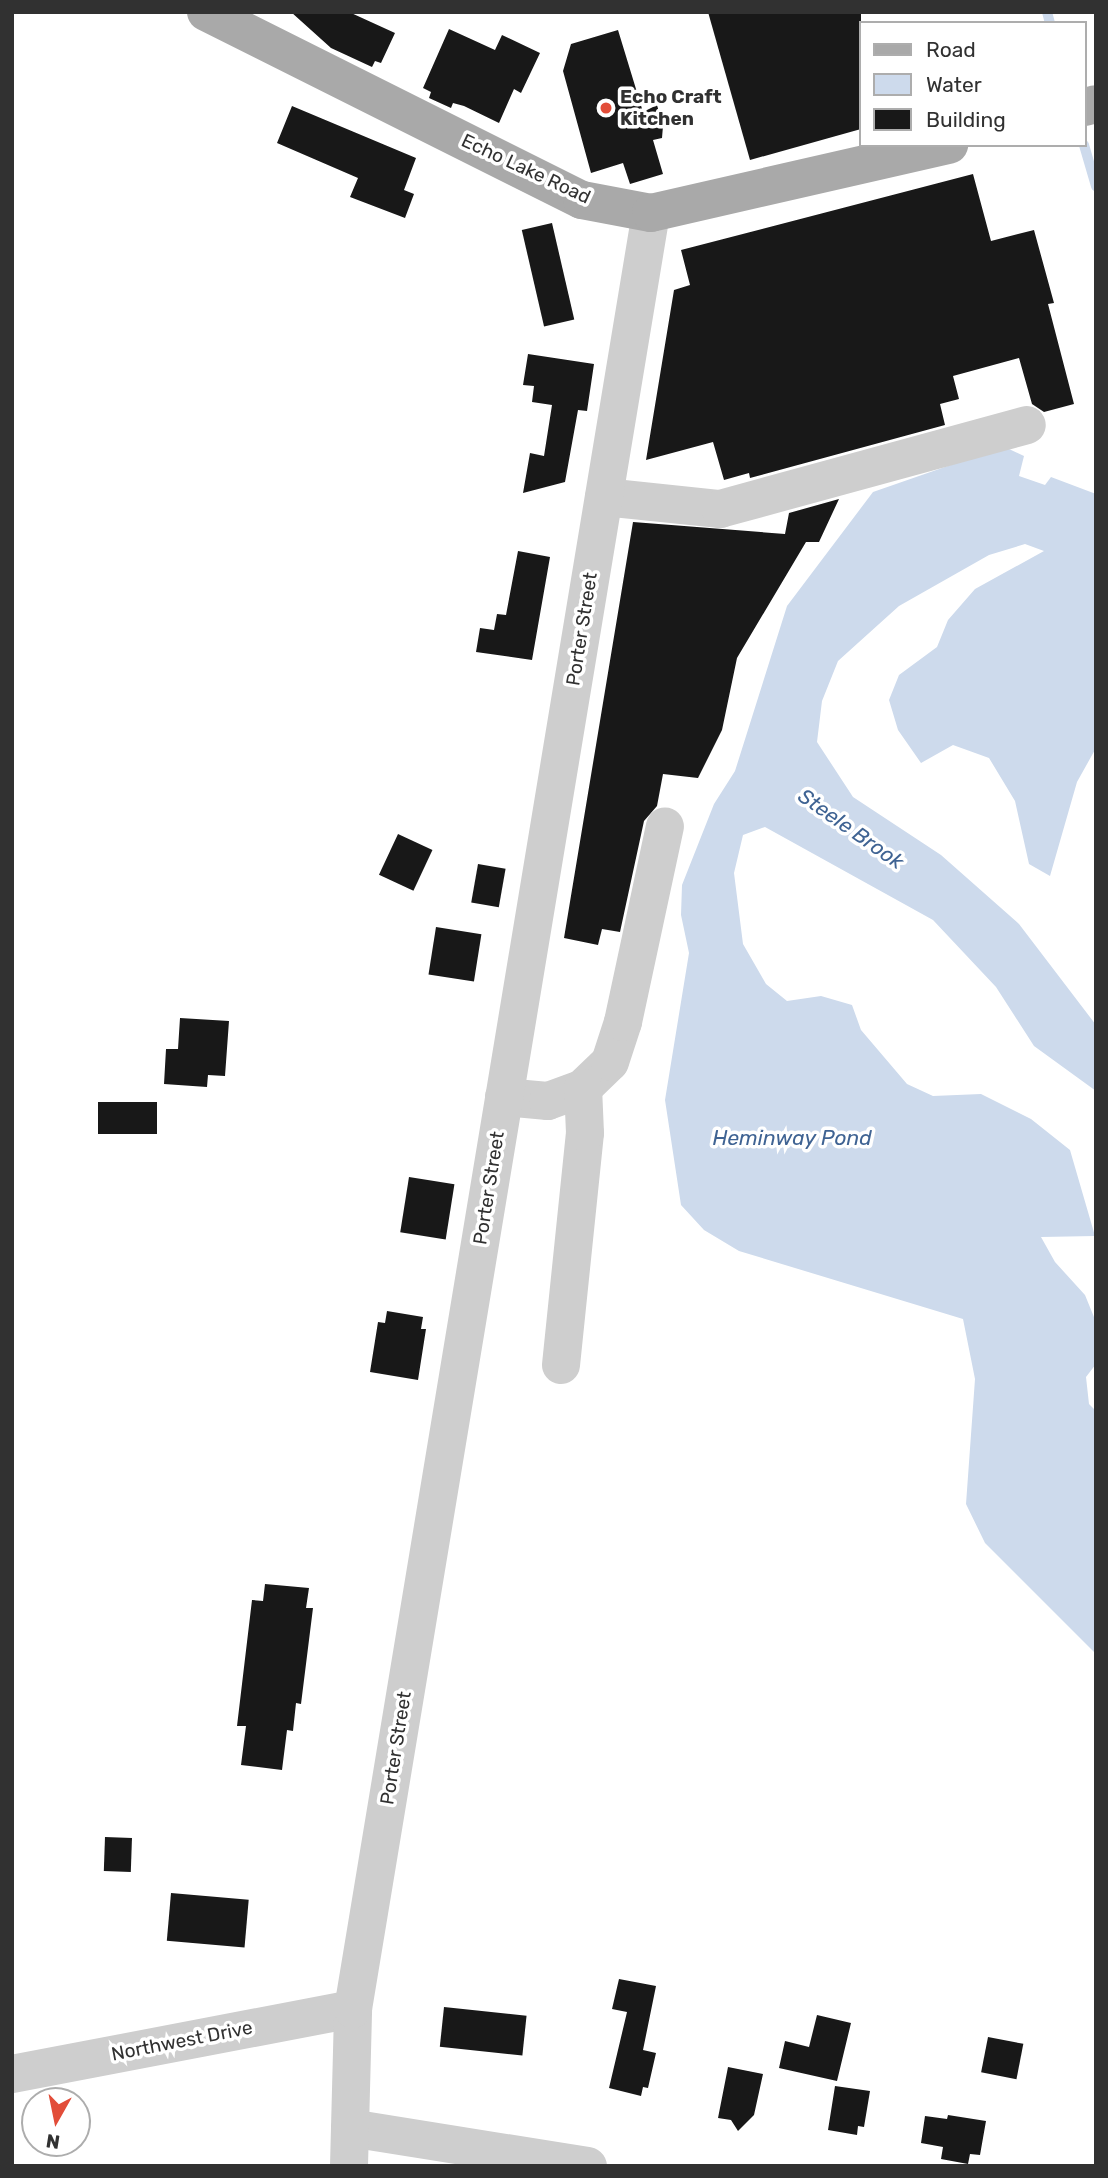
<!DOCTYPE html>
<html>
<head>
<meta charset="utf-8">
<style>
  body { margin:0 }
  #map { position:relative; width:1108px; height:2178px; overflow:hidden; background:#fff; font-family:Rubik,sans-serif }
  div>[style] { position:absolute }
  .water>* { inset:0; background:#cddaec }
  .stream>* { height:10px; margin:-5px; padding:0 5px; transform-origin:5px; border-radius:5px; background:#cddaec }
  .building>* { inset:0; background:#181818; transform-origin:0 0 }
  .minor>* { height:38px; margin:-19px; padding:0 19px; transform-origin:19px; border-radius:19px; background:#cecece }
  .major>* { height:38px; margin:-19px; padding:0 19px; transform-origin:19px; border-radius:19px; background:#a9a9a9 }
  .dots>* { width:19px; height:19px; translate:-50% -50%; box-sizing:border-box; border:4px solid #fff; border-radius:50% }
  span { translate:-50% -50%; white-space:nowrap; text-align:center; line-height:1.15; -webkit-text-stroke:7px #fff; paint-order:stroke }
  .poi-label { font-size:19px; color:#313131; font-weight:700 }
  .left { translate:0 -50%; text-align:left }
  .street-label { font-size:19px; color:#313131 }
  .water-label { font-size:21px; color:#3f6393; font-style:italic }
  .frame { position:absolute; inset:0; border:14px solid #313131; pointer-events:none }
  .legend { position:absolute; left:859px; top:21px; width:228px; height:126px; box-sizing:border-box; background:#fff; border:2px solid #adadad; margin:0; padding:9px 12px; list-style:none; font-size:21px; color:#313131 }
  .legend li { display:flex; align-items:center; gap:14px; height:35px }
  .legend b { width:35px; border:2px solid #adadad }
  .north { position:absolute; left:21px; top:2087px; width:70px; height:70px; box-sizing:border-box; background:#fff; border:2px solid #adadad; border-radius:50%; rotate:189deg; font-size:19px; font-weight:700; line-height:28px; text-align:center; color:#313131 }
  .north::after { content:''; display:block; margin:auto; width:24px; height:32px; background:#e24d39; clip-path:polygon(50% 0,100% 100%,50% 72%,0 100%) }
</style>
</head>
<body>
<div id="map">
  <div class="water">
    <i style="clip-path:polygon(1009px 449px,1024px 456px,1019px 476px,1045px 485px,1051px 477px,1096px 494px,1096px 748px,1077px 782px,1050px 876px,1029px 864px,1015px 801px,989px 758px,953px 745px,921px 763px,898px 730px,889px 700px,899px 675px,937px 647px,948px 620px,975px 589px,1044px 551px,1025px 544px,989px 555px,899px 606px,838px 661px,822px 701px,817px 742px,853px 797px,941px 855px,1019px 924px,1096px 1025px,1096px 1091px,1034px 1046px,996px 987px,933px 920px,765px 827px,743px 835px,734px 873px,743px 944px,766px 984px,787px 1001px,821px 996px,852px 1005px,861px 1030px,907px 1084px,933px 1096px,981px 1094px,1031px 1119px,1070px 1150px,1095px 1236px,1041px 1237px,1055px 1262px,1085px 1295px,1096px 1322px,1096px 1364px,1086px 1377px,1089px 1404px,1096px 1411px,1096px 1654px,985px 1543px,966px 1504px,975px 1379px,963px 1319px,739px 1251px,704px 1230px,681px 1205px,665px 1100px,689px 953px,681px 915px,682px 885px,714px 804px,735px 771px,787px 606px,873px 492px,988px 452px)"></i>
  </div>
  <div class="stream">
    <i style="left:1047px;top:12px;width:11px;rotate:75deg"></i>
    <i style="left:1084px;top:145px;width:43px;rotate:73.7deg"></i>
  </div>
  <div class="building">
    <i style="clip-path:polygon(291px 12px,349px 12px,395px 33px,381px 63px,375px 61px,372px 67px,331px 48px)"></i>
    <i style="clip-path:polygon(708px 12px,861px 12px,861px 129px,750px 160px)"></i>
    <i style="clip-path:polygon(449px 29px,495px 50px,502px 35px,540px 53px,521px 93px,514px 89px,499px 123px,464px 106px,453px 103px,451px 108px,429px 98px,431px 92px,423px 88px)"></i>
    <i style="clip-path:polygon(618px 30px,643px 112px,657px 105px,663px 126px,662px 138px,653px 140px,663px 174px,630px 184px,623px 163px,591px 173px,563px 71px,571px 44px)"></i>
    <i style="clip-path:polygon(292px 106px,416px 158px,404px 190px,414px 194px,405px 218px,350px 197px,358px 178px,277px 143px)"></i>
    <i style="clip-path:polygon(973px 174px,991px 241px,1034px 230px,1054px 303px,1048px 304px,1074px 404px,1044px 412px,1032px 404px,1019px 358px,953px 376px,959px 399px,940px 404px,945px 425px,750px 478px,749px 473px,724px 480px,713px 442px,646px 460px,674px 290px,690px 285px,681px 250px)"></i>
    <i style="left:552px;top:223px;width:99px;height:31px;rotate:77deg"></i>
    <i style="clip-path:polygon(528px 354px,594px 364px,587px 411px,578px 410px,565px 482px,523px 493px,530px 453px,544px 456px,552px 405px,532px 402px,534px 386px,523px 385px)"></i>
    <i style="clip-path:polygon(839px 499px,819px 542px,806px 542px,737px 658px,722px 730px,698px 778px,663px 774px,657px 806px,644px 821px,620px 932px,602px 929px,598px 945px,564px 938px,633px 522px,785px 534px,789px 513px)"></i>
    <i style="clip-path:polygon(518px 551px,550px 557px,532px 660px,476px 652px,480px 628px,494px 630px,497px 614px,506px 615px)"></i>
    <i style="left:398px;top:834px;width:38px;height:45px;rotate:25deg"></i>
    <i style="left:478px;top:864px;width:28px;height:39px;rotate:10deg"></i>
    <i style="left:436px;top:927px;width:46px;height:48px;rotate:9deg"></i>
    <i style="clip-path:polygon(180px 1018px,229px 1021px,225px 1076px,208px 1075px,207px 1087px,164px 1084px,166px 1049px,178px 1049px)"></i>
    <i style="left:98px;top:1102px;width:59px;height:32px"></i>
    <i style="left:409px;top:1177px;width:46px;height:56px;rotate:9deg"></i>
    <i style="clip-path:polygon(387px 1311px,423px 1317px,421px 1329px,426px 1329px,418px 1380px,370px 1372px,378px 1322px,385px 1323px)"></i>
    <i style="clip-path:polygon(265px 1584px,309px 1588px,306px 1608px,313px 1608px,301px 1704px,296px 1703px,293px 1731px,287px 1730px,282px 1770px,241px 1765px,246px 1726px,237px 1726px,252px 1600px,263px 1601px)"></i>
    <i style="left:105px;top:1837px;width:27px;height:34px;rotate:2deg"></i>
    <i style="left:171px;top:1893px;width:78px;height:48px;rotate:5deg"></i>
    <i style="clip-path:polygon(619px 1979px,656px 1986px,643px 2050px,656px 2053px,648px 2088px,643px 2087px,641px 2096px,609px 2088px,627px 2012px,612px 2009px)"></i>
    <i style="left:444px;top:2007px;width:83px;height:40px;rotate:6deg"></i>
    <i style="clip-path:polygon(817px 2015px,851px 2023px,837px 2081px,779px 2068px,785px 2041px,809px 2047px)"></i>
    <i style="left:988px;top:2037px;width:36px;height:36px;rotate:11deg"></i>
    <i style="clip-path:polygon(728px 2067px,763px 2074px,754px 2115px,738px 2131px,731px 2120px,718px 2118px)"></i>
    <i style="clip-path:polygon(835px 2086px,870px 2091px,864px 2127px,858px 2126px,857px 2135px,828px 2130px)"></i>
    <i style="clip-path:polygon(948px 2115px,986px 2121px,980px 2155px,970px 2154px,968px 2164px,941px 2159px,943px 2147px,921px 2143px,925px 2116px,947px 2119px)"></i>
  </div>
  <div class="minor">
    <i style="left:604px;top:497px;width:117px;rotate:5.9deg"></i>
    <i style="left:720px;top:509px;width:318px;rotate:-15.3deg"></i>
    <i style="left:504px;top:1097px;width:44px;rotate:5.2deg"></i>
    <i style="left:548px;top:1101px;width:37px;rotate:-20deg"></i>
    <i style="left:583px;top:1088px;width:37px;rotate:-44deg"></i>
    <i style="left:610px;top:1062px;width:42px;rotate:-72deg"></i>
    <i style="left:623px;top:1022px;width:200px;rotate:-77.9deg"></i>
    <i style="left:561px;top:1365px;width:233px;rotate:-84.1deg"></i>
    <i style="left:585px;top:1133px;width:45px;rotate:-92.5deg"></i>
    <i style="left:12px;top:2074px;width:347px;rotate:-10.8deg"></i>
    <i style="left:350px;top:2128px;width:241px;rotate:9.1deg"></i>
    <i style="left:349px;top:2166px;width:157px;rotate:-88.5deg"></i>
    <i style="left:353px;top:2009px;width:1821px;rotate:-80.58deg"></i>
  </div>
  <div class="major">
    <i style="left:206px;top:12px;width:420px;rotate:26.6deg"></i>
    <i style="left:582px;top:200px;width:70px;rotate:10.7deg"></i>
    <i style="left:651px;top:213px;width:306px;rotate:-12.9deg"></i>
    <i style="left:1085px;top:107px;width:11px;rotate:-15deg"></i>
  </div>
  <div class="dots">
    <i style="left:606px;top:108px;background:#e24d39"></i>
  </div>
  <div class="poi-label">
    <span class="left" style="left:620px;top:108px">Echo Craft<br>Kitchen</span>
  </div>
  <div class="street-label">
    <span style="left:526px;top:169px;rotate:25deg">Echo Lake Road</span>
    <span style="left:582px;top:629px;rotate:-81deg">Porter Street</span>
    <span style="left:489px;top:1188px;rotate:-81deg">Porter Street</span>
    <span style="left:396px;top:1748px;rotate:-81deg">Porter Street</span>
    <span style="left:182px;top:2041px;rotate:-11deg">Northwest Drive</span>
  </div>
  <div class="water-label">
    <span style="left:851px;top:829px;rotate:35deg">Steele Brook</span>
    <span style="left:792px;top:1138px">Heminway Pond</span>
  </div>
  <div class="frame"></div>
  <ul class="legend">
  <li><b style="height:9px;background:#a9a9a9"></b>Road</li>
  <li><b style="height:19px;background:#cddaec"></b>Water</li>
  <li><b style="height:19px;background:#181818"></b>Building</li>
  </ul>
  <div class="north">N</div>
</div>
</body>
</html>
